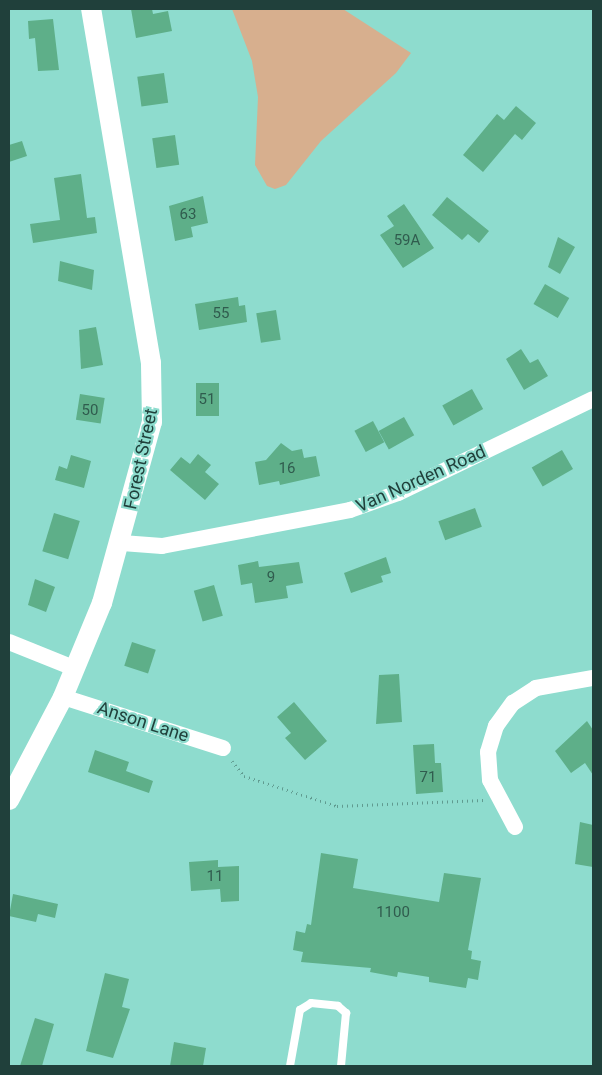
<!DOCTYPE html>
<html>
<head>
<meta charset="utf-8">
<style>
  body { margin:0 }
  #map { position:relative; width:602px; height:1075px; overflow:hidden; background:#8edcce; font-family:Roboto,sans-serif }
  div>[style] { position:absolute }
  .green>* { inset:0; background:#d7af8e }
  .building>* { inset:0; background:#5eaf89; transform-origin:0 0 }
  .path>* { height:3px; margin-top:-1.5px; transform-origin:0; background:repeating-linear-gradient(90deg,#609b90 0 1px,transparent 0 5px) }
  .service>* { height:8px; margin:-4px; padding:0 4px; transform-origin:4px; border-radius:4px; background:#fff }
  .minor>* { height:16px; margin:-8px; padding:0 8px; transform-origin:8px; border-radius:8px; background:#fff }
  .tertiary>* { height:20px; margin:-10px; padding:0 10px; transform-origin:10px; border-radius:10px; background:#fff }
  span { translate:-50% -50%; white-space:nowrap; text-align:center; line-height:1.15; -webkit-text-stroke:4.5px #8edcce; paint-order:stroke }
  .number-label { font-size:15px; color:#305c4e }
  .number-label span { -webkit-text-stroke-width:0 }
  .street-label { font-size:18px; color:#20403b }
  .frame { position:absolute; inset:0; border:10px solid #20403b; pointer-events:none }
</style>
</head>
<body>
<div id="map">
  <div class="green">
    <i style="clip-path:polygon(232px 9px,343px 9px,411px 53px,396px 73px,321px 141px,286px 185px,275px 189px,267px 186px,255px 165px,258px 97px,252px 61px)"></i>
  </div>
  <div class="building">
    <i style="clip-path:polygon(131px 9px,152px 9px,153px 14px,168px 11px,172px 31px,136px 38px)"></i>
    <i style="clip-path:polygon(53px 19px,59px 70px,38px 71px,35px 38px,29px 39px,28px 21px)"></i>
    <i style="left:164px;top:73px;width:30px;height:27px;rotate:82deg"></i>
    <i style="clip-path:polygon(516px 106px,536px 123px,522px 140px,515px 134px,483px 172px,463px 155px,497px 114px,504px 120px)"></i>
    <i style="left:175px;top:135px;width:30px;height:23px;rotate:82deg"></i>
    <i style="clip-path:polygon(22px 141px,27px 156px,9px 162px,9px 145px)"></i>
    <i style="clip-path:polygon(81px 174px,87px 218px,95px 217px,97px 233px,33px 243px,30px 224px,60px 220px,54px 178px)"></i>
    <i style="clip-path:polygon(203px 196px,208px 223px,191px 227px,193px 237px,175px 241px,169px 206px)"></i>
    <i style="clip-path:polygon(447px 197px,489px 231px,479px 243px,468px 234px,462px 240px,432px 215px)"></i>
    <i style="clip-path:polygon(404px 204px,434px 248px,403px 268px,380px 235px,394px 226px,387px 216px)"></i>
    <i style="clip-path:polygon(558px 237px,575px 247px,560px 274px,548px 267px)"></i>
    <i style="clip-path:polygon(60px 261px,94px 270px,92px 290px,58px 281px)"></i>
    <i style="left:545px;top:284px;width:28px;height:23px;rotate:30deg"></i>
    <i style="clip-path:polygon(238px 297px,239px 306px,245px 305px,247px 322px,199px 330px,195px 304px)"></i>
    <i style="left:276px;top:310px;width:30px;height:20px;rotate:81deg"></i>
    <i style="clip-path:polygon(96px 327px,103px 365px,81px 369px,79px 330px)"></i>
    <i style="clip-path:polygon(521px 349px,530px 363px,538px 359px,548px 376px,524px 390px,506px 359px)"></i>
    <i style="left:196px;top:383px;width:23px;height:33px"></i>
    <i style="left:472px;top:389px;width:23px;height:34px;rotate:61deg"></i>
    <i style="left:80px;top:394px;width:25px;height:26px;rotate:9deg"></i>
    <i style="left:404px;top:417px;width:21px;height:29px;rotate:61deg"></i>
    <i style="left:373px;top:421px;width:24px;height:21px;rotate:62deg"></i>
    <i style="clip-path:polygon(281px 443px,292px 451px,302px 449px,304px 458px,316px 456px,320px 476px,280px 485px,279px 481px,259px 485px,255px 462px,266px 460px)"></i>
    <i style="left:562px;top:450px;width:22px;height:35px;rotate:60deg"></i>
    <i style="clip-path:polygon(198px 454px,211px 465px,205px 472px,219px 484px,205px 500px,170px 470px,181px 457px,190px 464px)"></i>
    <i style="clip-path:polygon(71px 455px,91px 461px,84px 488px,55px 480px,59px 466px,67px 469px)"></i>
    <i style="left:475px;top:508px;width:20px;height:39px;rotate:70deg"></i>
    <i style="left:54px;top:513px;width:27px;height:40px;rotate:17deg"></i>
    <i style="clip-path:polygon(386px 557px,391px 573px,381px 576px,383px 582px,351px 593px,344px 573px)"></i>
    <i style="clip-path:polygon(258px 561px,259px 567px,299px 562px,303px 583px,286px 586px,288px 598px,255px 603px,252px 583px,241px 585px,238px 565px)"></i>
    <i style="clip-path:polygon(35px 579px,55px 587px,46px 612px,28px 605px)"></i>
    <i style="left:214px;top:585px;width:32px;height:21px;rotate:74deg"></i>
    <i style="left:132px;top:642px;width:25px;height:25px;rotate:18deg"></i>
    <i style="clip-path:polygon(399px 674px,402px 722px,376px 724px,379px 675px)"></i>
    <i style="clip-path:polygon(294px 702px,327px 741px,305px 760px,285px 738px,291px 733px,277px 717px)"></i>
    <i style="clip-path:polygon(587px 721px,593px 730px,593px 775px,585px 763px,571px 773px,555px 751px)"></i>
    <i style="clip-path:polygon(434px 744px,435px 763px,441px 763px,443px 792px,416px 794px,413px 745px)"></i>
    <i style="clip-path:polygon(95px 750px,129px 762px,126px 771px,153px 781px,149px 793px,88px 772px)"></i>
    <i style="clip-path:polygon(580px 822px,593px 825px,593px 867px,575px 864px)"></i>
    <i style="clip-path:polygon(321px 853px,358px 859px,353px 888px,439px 902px,444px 873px,481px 878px,468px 950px,472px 951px,471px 959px,481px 961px,478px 980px,468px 978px,466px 988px,429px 982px,429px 977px,398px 972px,397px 977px,370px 972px,371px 968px,301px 962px,303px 952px,293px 950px,296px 931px,305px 933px,307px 924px,311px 925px)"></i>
    <i style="clip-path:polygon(218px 860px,218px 867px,239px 866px,239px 901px,221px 902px,220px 889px,191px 891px,189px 862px)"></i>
    <i style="clip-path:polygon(13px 894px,58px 904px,55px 918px,38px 914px,36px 922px,9px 916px)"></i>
    <i style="clip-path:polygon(105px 973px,129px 979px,122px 1007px,130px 1009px,113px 1058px,86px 1051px)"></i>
    <i style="clip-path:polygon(35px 1018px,54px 1024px,42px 1066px,20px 1066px)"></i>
    <i style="clip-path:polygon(174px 1042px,206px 1048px,203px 1066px,170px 1066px)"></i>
  </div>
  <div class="path">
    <i style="left:232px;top:761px;width:19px;rotate:51deg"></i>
    <i style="left:244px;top:776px;width:98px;rotate:17.9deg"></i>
    <i style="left:337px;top:806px;width:147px;rotate:-2.3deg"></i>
  </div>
  <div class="service">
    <i style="left:290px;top:1066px;width:57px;rotate:-79.9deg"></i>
    <i style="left:300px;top:1010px;width:13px;rotate:-32deg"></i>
    <i style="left:311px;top:1003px;width:27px;rotate:6deg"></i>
    <i style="left:338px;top:1006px;width:11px;rotate:41deg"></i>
    <i style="left:346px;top:1013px;width:53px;rotate:95.4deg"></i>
  </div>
  <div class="minor">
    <i style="left:122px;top:543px;width:40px;rotate:4.3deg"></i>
    <i style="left:162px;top:546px;width:191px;rotate:-10.8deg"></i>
    <i style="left:350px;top:510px;width:51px;rotate:-19.5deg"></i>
    <i style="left:398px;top:493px;width:216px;rotate:-25.7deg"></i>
    <i style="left:9px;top:642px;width:72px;rotate:21.9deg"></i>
    <i style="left:63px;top:697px;width:168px;rotate:17.7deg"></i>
    <i style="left:515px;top:827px;width:53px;rotate:-118deg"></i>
    <i style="left:490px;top:780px;width:28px;rotate:-94deg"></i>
    <i style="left:488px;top:752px;width:27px;rotate:-73deg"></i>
    <i style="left:496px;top:726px;width:29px;rotate:-54deg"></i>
    <i style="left:513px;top:703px;width:27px;rotate:-33deg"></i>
    <i style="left:536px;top:688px;width:58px;rotate:-10deg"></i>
  </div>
  <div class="tertiary">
    <i style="left:9px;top:800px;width:116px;rotate:-62.3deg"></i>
    <i style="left:63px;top:697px;width:102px;rotate:-67.5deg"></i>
    <i style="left:102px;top:603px;width:188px;rotate:-74.6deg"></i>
    <i style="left:152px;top:422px;width:59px;rotate:-91deg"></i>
    <i style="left:151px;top:363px;width:359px;rotate:-99.6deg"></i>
  </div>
  <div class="number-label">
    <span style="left:188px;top:215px">63</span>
    <span style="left:407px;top:241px">59A</span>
    <span style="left:221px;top:314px">55</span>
    <span style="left:207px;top:400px">51</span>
    <span style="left:90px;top:411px">50</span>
    <span style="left:287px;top:469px">16</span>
    <span style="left:271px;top:578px">9</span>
    <span style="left:428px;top:778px">71</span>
    <span style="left:215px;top:877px">11</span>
    <span style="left:393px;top:913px">1100</span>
  </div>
  <div class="street-label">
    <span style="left:141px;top:459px;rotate:-78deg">Forest Street</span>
    <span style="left:421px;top:479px;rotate:-24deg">Van Norden Road</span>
    <span style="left:143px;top:722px;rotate:18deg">Anson Lane</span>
  </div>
  <div class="frame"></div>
</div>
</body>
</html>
